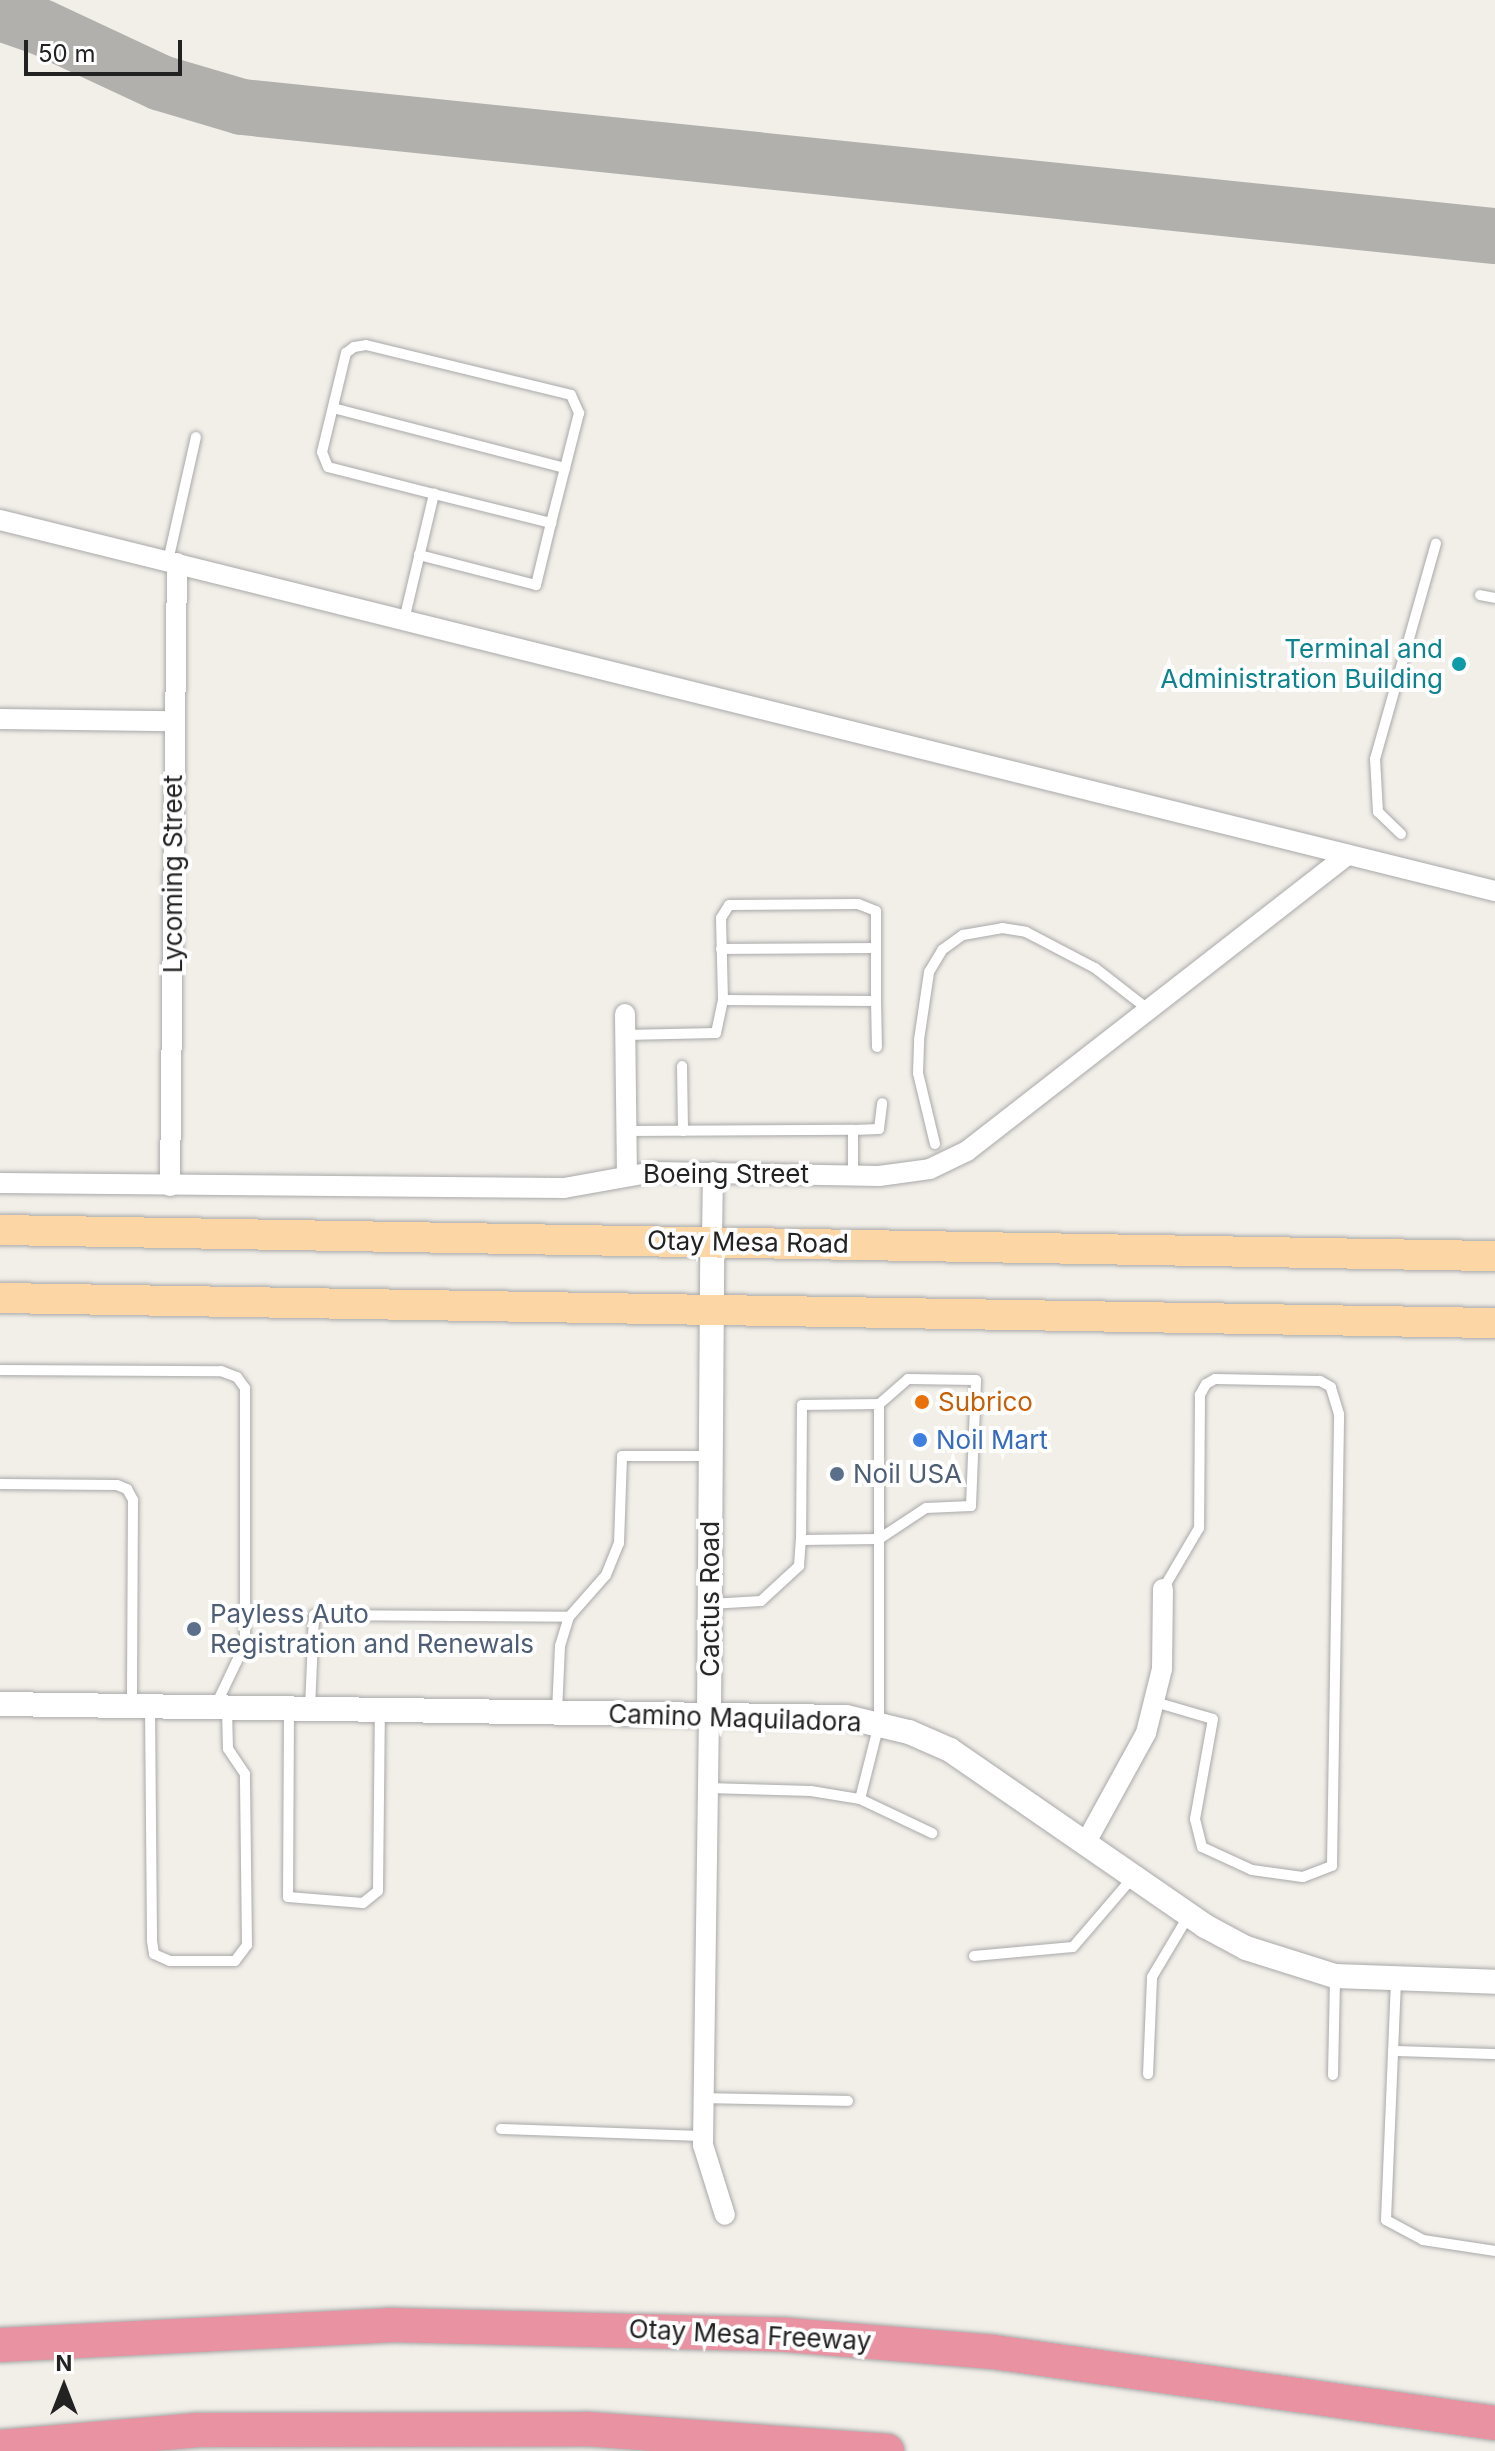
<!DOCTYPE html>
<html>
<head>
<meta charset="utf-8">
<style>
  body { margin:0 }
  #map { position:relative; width:1495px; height:2451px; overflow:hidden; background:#f2efe9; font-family:Inter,sans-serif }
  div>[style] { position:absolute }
  .taxiway>* { height:56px; margin:-28px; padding:0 28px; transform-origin:28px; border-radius:28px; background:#b1b0ac }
  .roads { filter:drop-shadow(0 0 2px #a9a9a9) drop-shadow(0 0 2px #a9a9a9) }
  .service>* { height:10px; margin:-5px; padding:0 5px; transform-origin:5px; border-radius:5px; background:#fff }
  .minor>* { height:20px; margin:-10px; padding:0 10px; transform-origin:10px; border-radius:10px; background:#fff }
  .tertiary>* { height:24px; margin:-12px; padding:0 12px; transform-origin:12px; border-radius:12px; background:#fff }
  .primary>* { height:30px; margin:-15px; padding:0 15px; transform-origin:15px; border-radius:15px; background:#fcd6a4 }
  .motorway>* { height:34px; margin:-17px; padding:0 17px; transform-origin:17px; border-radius:17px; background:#e892a2 }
  .dots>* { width:22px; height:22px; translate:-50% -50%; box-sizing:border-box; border:4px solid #fff; border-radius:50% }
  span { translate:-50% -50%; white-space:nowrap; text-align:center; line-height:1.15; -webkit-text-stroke:8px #fff; paint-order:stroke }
  .culture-label { font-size:26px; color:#0d838f }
  .right { translate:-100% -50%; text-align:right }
  .street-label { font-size:26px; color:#222 }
  .food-label { font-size:26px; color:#c56008 }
  .left { translate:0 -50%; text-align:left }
  .shop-label { font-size:26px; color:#366cbe }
  .service-label { font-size:26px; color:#4e5e75 }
  .north { position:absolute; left:24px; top:2347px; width:80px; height:80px; -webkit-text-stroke:6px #fff; paint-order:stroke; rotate:0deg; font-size:22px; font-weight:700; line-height:32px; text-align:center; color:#222 }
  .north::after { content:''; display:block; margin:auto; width:28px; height:36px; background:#222; clip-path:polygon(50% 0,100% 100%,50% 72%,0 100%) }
  .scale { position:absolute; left:24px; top:40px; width:158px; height:36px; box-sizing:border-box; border:4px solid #222; border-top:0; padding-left:10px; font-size:24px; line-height:28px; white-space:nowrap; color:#222; -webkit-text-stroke:6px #fff; paint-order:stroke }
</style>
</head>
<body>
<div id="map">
  <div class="taxiway">
    <i style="left:0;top:13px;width:43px;rotate:18.9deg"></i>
    <i style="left:41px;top:27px;width:132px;rotate:25deg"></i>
    <i style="left:161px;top:83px;width:84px;rotate:16.5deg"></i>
    <i style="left:242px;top:107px;width:1260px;rotate:5.88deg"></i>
  </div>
  <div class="roads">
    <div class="service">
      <i style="left:333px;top:408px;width:240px;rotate:14.5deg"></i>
      <i style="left:434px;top:494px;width:109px;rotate:-165.7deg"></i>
      <i style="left:328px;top:467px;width:16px;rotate:-112deg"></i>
      <i style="left:322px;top:452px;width:102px;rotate:-76.4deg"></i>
      <i style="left:346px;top:353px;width:10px;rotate:-37deg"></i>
      <i style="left:354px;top:347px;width:12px;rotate:-9deg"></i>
      <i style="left:366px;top:345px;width:211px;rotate:13.7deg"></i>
      <i style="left:571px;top:395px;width:20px;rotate:66deg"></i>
      <i style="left:579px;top:413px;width:114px;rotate:104.3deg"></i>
      <i style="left:168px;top:561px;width:127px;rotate:-77.3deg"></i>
      <i style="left:1480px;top:595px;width:15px;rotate:11deg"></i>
      <i style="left:404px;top:620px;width:130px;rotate:-76.6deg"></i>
      <i style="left:434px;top:494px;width:121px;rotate:13.9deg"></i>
      <i style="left:551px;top:523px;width:64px;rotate:103.6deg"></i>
      <i style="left:536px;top:585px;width:121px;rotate:-165.6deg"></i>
      <i style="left:1401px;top:834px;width:32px;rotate:-136deg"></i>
      <i style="left:1378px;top:812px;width:53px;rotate:-93.2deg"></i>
      <i style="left:1375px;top:759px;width:224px;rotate:-74.2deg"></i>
      <i style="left:721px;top:949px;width:155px;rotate:-0.4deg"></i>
      <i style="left:723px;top:1000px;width:82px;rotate:-91.4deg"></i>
      <i style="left:721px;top:918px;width:15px;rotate:-58deg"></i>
      <i style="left:729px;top:905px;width:129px;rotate:-0.4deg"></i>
      <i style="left:858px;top:904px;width:19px;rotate:21deg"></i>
      <i style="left:876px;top:911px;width:90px;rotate:90deg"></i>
      <i style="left:625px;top:1035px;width:91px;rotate:-1.3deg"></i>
      <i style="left:716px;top:1033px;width:34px;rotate:-78deg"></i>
      <i style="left:723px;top:1000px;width:153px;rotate:0.4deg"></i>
      <i style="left:876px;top:1001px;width:46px;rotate:88.8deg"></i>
      <i style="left:682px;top:1066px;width:65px;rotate:89.1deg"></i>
      <i style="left:853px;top:1130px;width:26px;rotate:-2deg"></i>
      <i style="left:879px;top:1129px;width:26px;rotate:-83deg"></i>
      <i style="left:626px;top:1131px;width:227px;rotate:-0.3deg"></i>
      <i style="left:853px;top:1130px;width:45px;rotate:90deg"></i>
      <i style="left:935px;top:1144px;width:73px;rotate:-103.5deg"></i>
      <i style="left:918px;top:1073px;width:33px;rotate:-88deg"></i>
      <i style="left:919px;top:1040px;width:69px;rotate:-81.6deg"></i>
      <i style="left:929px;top:972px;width:26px;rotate:-59deg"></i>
      <i style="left:942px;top:950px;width:26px;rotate:-36deg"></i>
      <i style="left:963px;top:935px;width:40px;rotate:-10deg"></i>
      <i style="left:1002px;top:928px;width:24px;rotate:9deg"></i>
      <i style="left:1026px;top:932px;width:78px;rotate:27.6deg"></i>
      <i style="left:1095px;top:968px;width:68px;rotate:37.9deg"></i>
      <i style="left:0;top:1370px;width:221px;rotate:0.3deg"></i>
      <i style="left:221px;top:1371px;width:17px;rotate:21deg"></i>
      <i style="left:237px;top:1377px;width:14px;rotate:54deg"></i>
      <i style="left:245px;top:1388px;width:256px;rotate:90deg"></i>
      <i style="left:245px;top:1644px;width:70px;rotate:115.5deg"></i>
      <i style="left:0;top:1484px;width:117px;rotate:0.5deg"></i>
      <i style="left:117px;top:1485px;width:11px;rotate:22deg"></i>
      <i style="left:127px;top:1489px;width:13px;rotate:61deg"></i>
      <i style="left:133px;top:1500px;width:204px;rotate:90.3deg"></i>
      <i style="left:710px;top:1604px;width:51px;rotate:-3.4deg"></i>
      <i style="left:761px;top:1601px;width:52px;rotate:-42.6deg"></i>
      <i style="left:799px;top:1566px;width:26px;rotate:-86deg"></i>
      <i style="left:1155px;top:1702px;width:60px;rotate:16.3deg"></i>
      <i style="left:1213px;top:1719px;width:102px;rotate:100.2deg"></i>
      <i style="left:1195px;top:1819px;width:29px;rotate:76deg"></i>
      <i style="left:1202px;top:1847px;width:55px;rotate:24.7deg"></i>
      <i style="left:1252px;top:1870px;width:51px;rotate:7.8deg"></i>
      <i style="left:1303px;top:1877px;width:31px;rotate:-21deg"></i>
      <i style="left:1332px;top:1866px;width:452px;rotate:-89.1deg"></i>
      <i style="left:1339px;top:1414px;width:28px;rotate:-107deg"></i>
      <i style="left:1331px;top:1387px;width:13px;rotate:-151deg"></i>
      <i style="left:1320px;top:1381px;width:105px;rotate:-178.9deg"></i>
      <i style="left:1215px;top:1379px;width:10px;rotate:151deg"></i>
      <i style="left:1206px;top:1384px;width:13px;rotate:119deg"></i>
      <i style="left:1200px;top:1395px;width:133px;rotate:90.4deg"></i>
      <i style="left:1199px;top:1528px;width:71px;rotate:120.5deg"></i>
      <i style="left:150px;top:1707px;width:234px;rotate:89.5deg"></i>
      <i style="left:152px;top:1941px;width:13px;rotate:81deg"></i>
      <i style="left:154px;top:1954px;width:17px;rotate:24deg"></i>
      <i style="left:170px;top:1961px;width:65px"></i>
      <i style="left:235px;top:1961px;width:20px;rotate:-53deg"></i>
      <i style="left:247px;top:1945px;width:171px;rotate:-90.7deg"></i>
      <i style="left:245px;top:1774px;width:30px;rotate:-124deg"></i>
      <i style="left:228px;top:1749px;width:40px;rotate:-91.4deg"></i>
      <i style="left:310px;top:1708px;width:93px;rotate:-87.5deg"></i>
      <i style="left:314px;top:1615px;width:255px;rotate:0.4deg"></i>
      <i style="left:289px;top:1710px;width:187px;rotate:90.3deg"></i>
      <i style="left:288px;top:1897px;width:75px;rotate:4.6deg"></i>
      <i style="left:363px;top:1903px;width:19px;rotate:-39deg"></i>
      <i style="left:378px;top:1891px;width:181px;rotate:-89.4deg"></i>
      <i style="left:557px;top:1712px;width:66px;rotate:-87.4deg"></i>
      <i style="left:560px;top:1646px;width:30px;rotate:-73deg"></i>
      <i style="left:569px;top:1617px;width:56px;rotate:-48.6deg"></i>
      <i style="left:606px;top:1575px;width:35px;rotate:-68deg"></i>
      <i style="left:619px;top:1543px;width:87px;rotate:-88deg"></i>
      <i style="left:622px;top:1456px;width:87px"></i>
      <i style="left:708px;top:1788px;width:103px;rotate:1.7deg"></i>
      <i style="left:811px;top:1791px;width:50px;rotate:9.3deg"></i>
      <i style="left:860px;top:1799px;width:77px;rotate:-75.8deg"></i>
      <i style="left:879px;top:1724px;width:320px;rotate:-90deg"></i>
      <i style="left:879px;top:1404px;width:77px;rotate:179.3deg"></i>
      <i style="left:802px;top:1405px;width:135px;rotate:90.4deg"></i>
      <i style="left:801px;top:1540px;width:78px;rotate:-0.7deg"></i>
      <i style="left:879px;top:1539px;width:56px;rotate:-33.4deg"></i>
      <i style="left:926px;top:1508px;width:45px;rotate:-2.5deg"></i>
      <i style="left:971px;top:1506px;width:126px;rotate:-87.7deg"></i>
      <i style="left:976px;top:1380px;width:68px;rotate:-179.2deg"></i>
      <i style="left:908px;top:1379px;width:38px;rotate:139deg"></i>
      <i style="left:860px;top:1799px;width:80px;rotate:25.3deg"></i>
      <i style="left:974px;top:1956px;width:99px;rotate:-5.2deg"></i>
      <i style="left:1073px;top:1947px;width:92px;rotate:-49.4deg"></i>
      <i style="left:1396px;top:1981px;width:239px;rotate:92.4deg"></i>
      <i style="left:1386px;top:2220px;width:42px;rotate:28.4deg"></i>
      <i style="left:1423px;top:2240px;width:73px;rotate:8.7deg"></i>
      <i style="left:1393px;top:2051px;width:102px;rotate:1.7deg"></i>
      <i style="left:1148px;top:2074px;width:97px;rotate:-87.6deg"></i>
      <i style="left:1152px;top:1977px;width:72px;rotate:-59.2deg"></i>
      <i style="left:1333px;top:2075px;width:99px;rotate:-88.8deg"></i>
      <i style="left:704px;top:2098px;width:144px;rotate:1.2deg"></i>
      <i style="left:501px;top:2129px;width:202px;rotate:2deg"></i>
    </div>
    <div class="minor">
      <i style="left:0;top:520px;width:1540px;rotate:13.94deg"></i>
      <i style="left:0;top:719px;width:174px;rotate:0.7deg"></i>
      <i style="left:625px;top:1014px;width:160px;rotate:89.3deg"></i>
      <i style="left:0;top:1183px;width:564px;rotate:0.51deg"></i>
      <i style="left:564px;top:1188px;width:90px;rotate:-10.2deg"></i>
      <i style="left:653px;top:1172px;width:226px;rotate:1deg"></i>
      <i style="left:879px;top:1176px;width:51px;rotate:-7.8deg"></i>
      <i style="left:930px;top:1169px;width:41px;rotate:-25.9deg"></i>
      <i style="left:967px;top:1151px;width:482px;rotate:-37.9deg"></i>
      <i style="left:170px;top:1186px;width:623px;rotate:-89.36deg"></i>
      <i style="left:712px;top:1241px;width:69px;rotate:-89.2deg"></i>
      <i style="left:709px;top:1714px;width:431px;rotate:90.8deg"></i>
      <i style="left:703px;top:2145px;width:73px;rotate:72.6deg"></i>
      <i style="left:1085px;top:1844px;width:127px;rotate:-61.2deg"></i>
      <i style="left:1146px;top:1733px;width:66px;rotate:-76deg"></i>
      <i style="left:1162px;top:1669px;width:80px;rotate:-89.3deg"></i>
    </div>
    <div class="tertiary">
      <i style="left:0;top:1704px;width:846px;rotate:0.88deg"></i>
      <i style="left:846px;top:1717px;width:65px;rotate:13.4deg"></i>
      <i style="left:909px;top:1732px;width:45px;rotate:23.7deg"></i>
      <i style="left:950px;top:1750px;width:310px;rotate:34.6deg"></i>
      <i style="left:1205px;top:1926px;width:47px;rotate:28.2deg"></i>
      <i style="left:1246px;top:1948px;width:93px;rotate:17.5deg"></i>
      <i style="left:1335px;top:1976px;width:160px;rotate:2.1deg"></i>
      <i style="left:709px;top:1714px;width:473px;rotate:-89.6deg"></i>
    </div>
    <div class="primary">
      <i style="left:0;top:1230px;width:1495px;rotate:1deg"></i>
      <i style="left:0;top:1298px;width:1495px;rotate:0.96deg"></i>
    </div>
    <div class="motorway">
      <i style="left:0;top:2345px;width:390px;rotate:-2.9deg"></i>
      <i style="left:389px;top:2325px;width:398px;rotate:1.4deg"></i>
      <i style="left:787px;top:2335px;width:207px;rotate:4.7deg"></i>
      <i style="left:993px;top:2352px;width:507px;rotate:8.05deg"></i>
      <i style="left:0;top:2447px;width:199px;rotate:-4.9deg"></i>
      <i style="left:198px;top:2430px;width:389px;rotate:-0.1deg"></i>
      <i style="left:587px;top:2429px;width:301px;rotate:4.2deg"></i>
    </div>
  </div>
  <div class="dots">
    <i style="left:1459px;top:664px;background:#0f9aa8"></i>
    <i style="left:922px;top:1402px;background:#e8710a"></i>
    <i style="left:920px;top:1440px;background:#3f7fe0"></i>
    <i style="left:837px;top:1474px;background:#5c6f8a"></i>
    <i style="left:194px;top:1629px;background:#5c6f8a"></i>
  </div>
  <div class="culture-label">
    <span class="right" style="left:1443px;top:664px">Terminal and<br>Administration Building</span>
  </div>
  <div class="street-label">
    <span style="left:173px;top:874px;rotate:-90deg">Lycoming Street</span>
    <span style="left:726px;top:1174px">Boeing Street</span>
    <span style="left:748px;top:1242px;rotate:1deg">Otay Mesa Road</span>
    <span style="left:710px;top:1599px;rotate:-90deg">Cactus Road</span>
    <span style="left:735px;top:1718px;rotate:2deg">Camino Maquiladora</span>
    <span style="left:750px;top:2335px;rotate:3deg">Otay Mesa Freeway</span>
  </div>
  <div class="food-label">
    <span class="left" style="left:938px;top:1402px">Subrico</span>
  </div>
  <div class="shop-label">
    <span class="left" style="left:936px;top:1440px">Noil Mart</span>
  </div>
  <div class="service-label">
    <span class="left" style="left:853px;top:1474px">Noil USA</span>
    <span class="left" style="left:210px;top:1629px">Payless Auto<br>Registration and Renewals</span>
  </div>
  <div class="north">N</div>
  <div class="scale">50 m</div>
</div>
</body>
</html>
